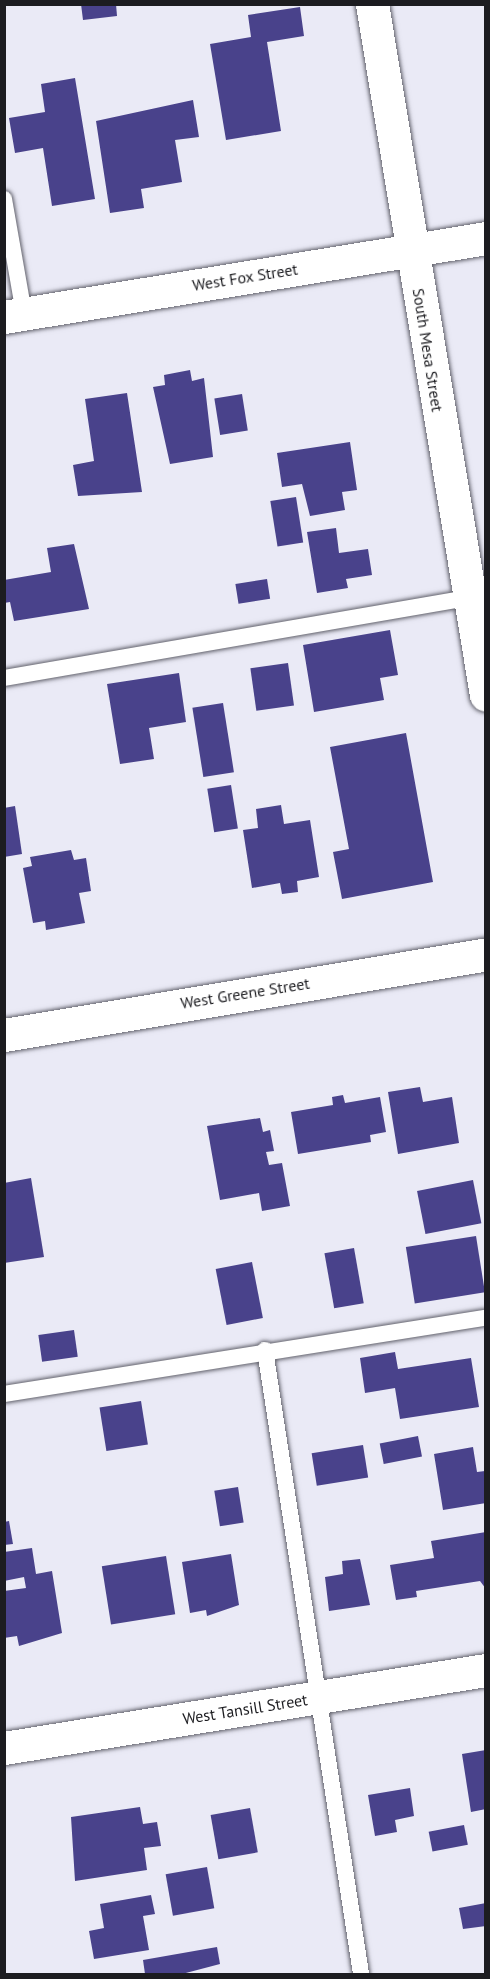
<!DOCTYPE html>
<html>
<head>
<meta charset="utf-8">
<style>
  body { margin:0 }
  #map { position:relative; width:490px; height:1979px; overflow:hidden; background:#eaeaf6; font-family:"PT Sans",sans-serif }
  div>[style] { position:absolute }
  .building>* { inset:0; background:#49428b; transform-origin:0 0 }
  .roads { filter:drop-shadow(0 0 2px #62626c) drop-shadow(0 0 2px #62626c) }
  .lane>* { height:16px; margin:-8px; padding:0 8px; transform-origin:8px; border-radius:8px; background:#fff }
  .street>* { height:33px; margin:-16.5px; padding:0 16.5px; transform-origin:16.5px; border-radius:16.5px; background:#fff }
  .secondary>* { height:33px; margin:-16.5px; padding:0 16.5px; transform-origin:16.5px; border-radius:16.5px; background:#fff }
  span { translate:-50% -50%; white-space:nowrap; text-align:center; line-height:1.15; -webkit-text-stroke:6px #fff; paint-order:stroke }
  .street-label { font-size:16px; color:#1c1c20 }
  .frame { position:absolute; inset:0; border:6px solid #1c1c20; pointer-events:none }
</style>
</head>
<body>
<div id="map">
  <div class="building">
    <i style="clip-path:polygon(81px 4px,116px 4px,117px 16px,83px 20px)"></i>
    <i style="clip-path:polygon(300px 7px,304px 36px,267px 42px,281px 131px,226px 140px,210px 44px,251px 37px,248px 15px)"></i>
    <i style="clip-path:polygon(75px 78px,95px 199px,52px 206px,43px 148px,15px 153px,9px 118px,45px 112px,41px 84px)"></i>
    <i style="clip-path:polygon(193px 100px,199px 137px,175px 140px,182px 182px,141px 189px,144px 208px,110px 213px,96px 121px)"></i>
    <i style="clip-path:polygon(190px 370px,192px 381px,204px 378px,213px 457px,170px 464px,153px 387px,165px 385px,164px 375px)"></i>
    <i style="clip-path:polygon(127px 393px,142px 492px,78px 496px,73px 465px,94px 461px,85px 399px)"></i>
    <i style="left:242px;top:394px;width:37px;height:28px;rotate:81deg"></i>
    <i style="clip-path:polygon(350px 442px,357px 490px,342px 492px,345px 510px,310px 516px,302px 484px,282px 487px,277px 453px)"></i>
    <i style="left:296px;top:497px;width:46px;height:26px;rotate:81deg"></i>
    <i style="clip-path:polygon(336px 528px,339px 553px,368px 549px,372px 575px,346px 579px,348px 588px,317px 593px,307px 532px)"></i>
    <i style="clip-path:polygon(74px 544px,89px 609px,14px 621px,10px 602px,4px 603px,4px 580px,51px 572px,47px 548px)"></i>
    <i style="left:267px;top:579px;width:20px;height:32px;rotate:81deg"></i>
    <i style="clip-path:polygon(390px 630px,398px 675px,380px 678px,384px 700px,314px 712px,303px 645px)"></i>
    <i style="left:288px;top:663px;width:43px;height:38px;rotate:82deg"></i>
    <i style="clip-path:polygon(179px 673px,186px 722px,149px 728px,154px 759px,120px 764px,107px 684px)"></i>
    <i style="left:223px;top:703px;width:70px;height:31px;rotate:81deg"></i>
    <i style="clip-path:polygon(406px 733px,433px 882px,342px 899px,333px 852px,349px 849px,330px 747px)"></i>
    <i style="left:231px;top:785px;width:44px;height:24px;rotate:81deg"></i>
    <i style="clip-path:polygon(281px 805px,284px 824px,310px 820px,319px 877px,297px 881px,298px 892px,282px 894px,280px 883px,252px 888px,243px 830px,258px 828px,256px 809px)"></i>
    <i style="clip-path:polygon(15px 806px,22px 854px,4px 857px,4px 808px)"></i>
    <i style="clip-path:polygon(71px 850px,74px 860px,86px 858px,91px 891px,79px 893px,85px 923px,46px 930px,45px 921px,33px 923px,23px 868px,32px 866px,30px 857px)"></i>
    <i style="clip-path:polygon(420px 1087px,423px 1102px,452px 1097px,459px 1143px,398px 1154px,388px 1092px)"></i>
    <i style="clip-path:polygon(343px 1095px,345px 1103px,380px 1097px,386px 1132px,370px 1135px,371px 1142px,298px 1154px,291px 1112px,333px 1105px,332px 1097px)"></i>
    <i style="clip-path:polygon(260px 1118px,263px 1132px,270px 1130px,274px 1151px,266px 1152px,269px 1165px,282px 1163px,290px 1206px,262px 1211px,259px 1193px,220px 1200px,207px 1126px)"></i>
    <i style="clip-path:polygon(31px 1178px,44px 1257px,4px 1263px,4px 1183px)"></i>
    <i style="left:473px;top:1180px;width:44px;height:57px;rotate:79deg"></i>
    <i style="left:476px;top:1236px;width:57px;height:71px;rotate:81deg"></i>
    <i style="left:354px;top:1248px;width:56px;height:30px;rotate:80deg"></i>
    <i style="left:252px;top:1262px;width:57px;height:37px;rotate:79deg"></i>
    <i style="left:74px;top:1330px;width:27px;height:36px;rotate:82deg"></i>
    <i style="clip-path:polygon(395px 1352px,398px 1369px,471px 1358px,479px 1407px,400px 1419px,395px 1388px,365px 1393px,360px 1358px)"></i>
    <i style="left:141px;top:1401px;width:44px;height:42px;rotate:81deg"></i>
    <i style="left:418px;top:1436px;width:21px;height:39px;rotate:79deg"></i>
    <i style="left:363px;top:1445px;width:33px;height:52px;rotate:81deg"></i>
    <i style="clip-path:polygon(473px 1447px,477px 1472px,485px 1471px,486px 1503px,443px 1510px,434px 1454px)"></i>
    <i style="left:238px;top:1487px;width:36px;height:24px;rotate:81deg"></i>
    <i style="clip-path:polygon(9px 1521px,13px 1544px,4px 1545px,4px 1522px)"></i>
    <i style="clip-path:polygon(486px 1532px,486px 1589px,480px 1581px,416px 1591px,417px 1597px,396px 1600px,390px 1565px,434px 1558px,431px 1541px)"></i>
    <i style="clip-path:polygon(32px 1548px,36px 1574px,52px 1571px,62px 1633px,19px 1646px,17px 1636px,4px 1638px,4px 1591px,26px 1588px,24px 1577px,4px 1581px,4px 1552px)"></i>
    <i style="clip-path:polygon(231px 1554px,239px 1605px,207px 1616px,206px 1610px,190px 1613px,182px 1562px)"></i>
    <i style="left:166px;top:1556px;width:59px;height:65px;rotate:81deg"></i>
    <i style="clip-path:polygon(360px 1559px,370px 1605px,329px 1611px,325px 1577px,343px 1574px,342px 1561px)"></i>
    <i style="clip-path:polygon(486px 1750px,486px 1809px,471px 1812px,462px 1754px)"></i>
    <i style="clip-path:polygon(410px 1788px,414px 1816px,395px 1820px,397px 1832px,375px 1836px,368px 1795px)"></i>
    <i style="clip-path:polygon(140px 1807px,143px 1824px,157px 1822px,161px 1846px,144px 1848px,147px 1870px,75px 1881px,71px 1817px)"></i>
    <i style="left:250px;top:1808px;width:45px;height:40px;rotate:80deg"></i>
    <i style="left:464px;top:1825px;width:20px;height:36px;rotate:79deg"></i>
    <i style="left:207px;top:1867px;width:42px;height:42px;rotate:80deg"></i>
    <i style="clip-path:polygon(151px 1895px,155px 1914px,143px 1916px,149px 1950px,94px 1959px,89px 1931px,104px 1928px,100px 1904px)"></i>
    <i style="clip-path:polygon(486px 1903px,486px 1926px,463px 1929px,459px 1908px)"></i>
    <i style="clip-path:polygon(217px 1947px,220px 1964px,182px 1974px,145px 1974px,143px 1960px)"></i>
  </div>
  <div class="roads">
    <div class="lane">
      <i style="left:4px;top:199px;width:117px;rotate:80.1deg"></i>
      <i style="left:4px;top:678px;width:472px;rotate:-9.8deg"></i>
      <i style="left:265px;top:1350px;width:631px;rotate:81.25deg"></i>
      <i style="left:4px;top:1394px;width:488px;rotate:-9deg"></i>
    </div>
    <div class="street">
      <i style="left:4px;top:317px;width:488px;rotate:-9.3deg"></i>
      <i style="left:4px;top:1035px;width:489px;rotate:-9.5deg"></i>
      <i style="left:4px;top:1748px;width:488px;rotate:-9.2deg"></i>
    </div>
    <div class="secondary">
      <i style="left:372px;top:4px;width:700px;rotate:80.63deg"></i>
    </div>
  </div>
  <div class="street-label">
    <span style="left:245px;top:277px;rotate:-9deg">West Fox Street</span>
    <span style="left:428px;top:350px;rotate:81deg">South Mesa Street</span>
    <span style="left:245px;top:993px;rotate:-9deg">West Greene Street</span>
    <span style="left:245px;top:1709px;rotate:-9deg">West Tansill Street</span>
  </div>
  <div class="frame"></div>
</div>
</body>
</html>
